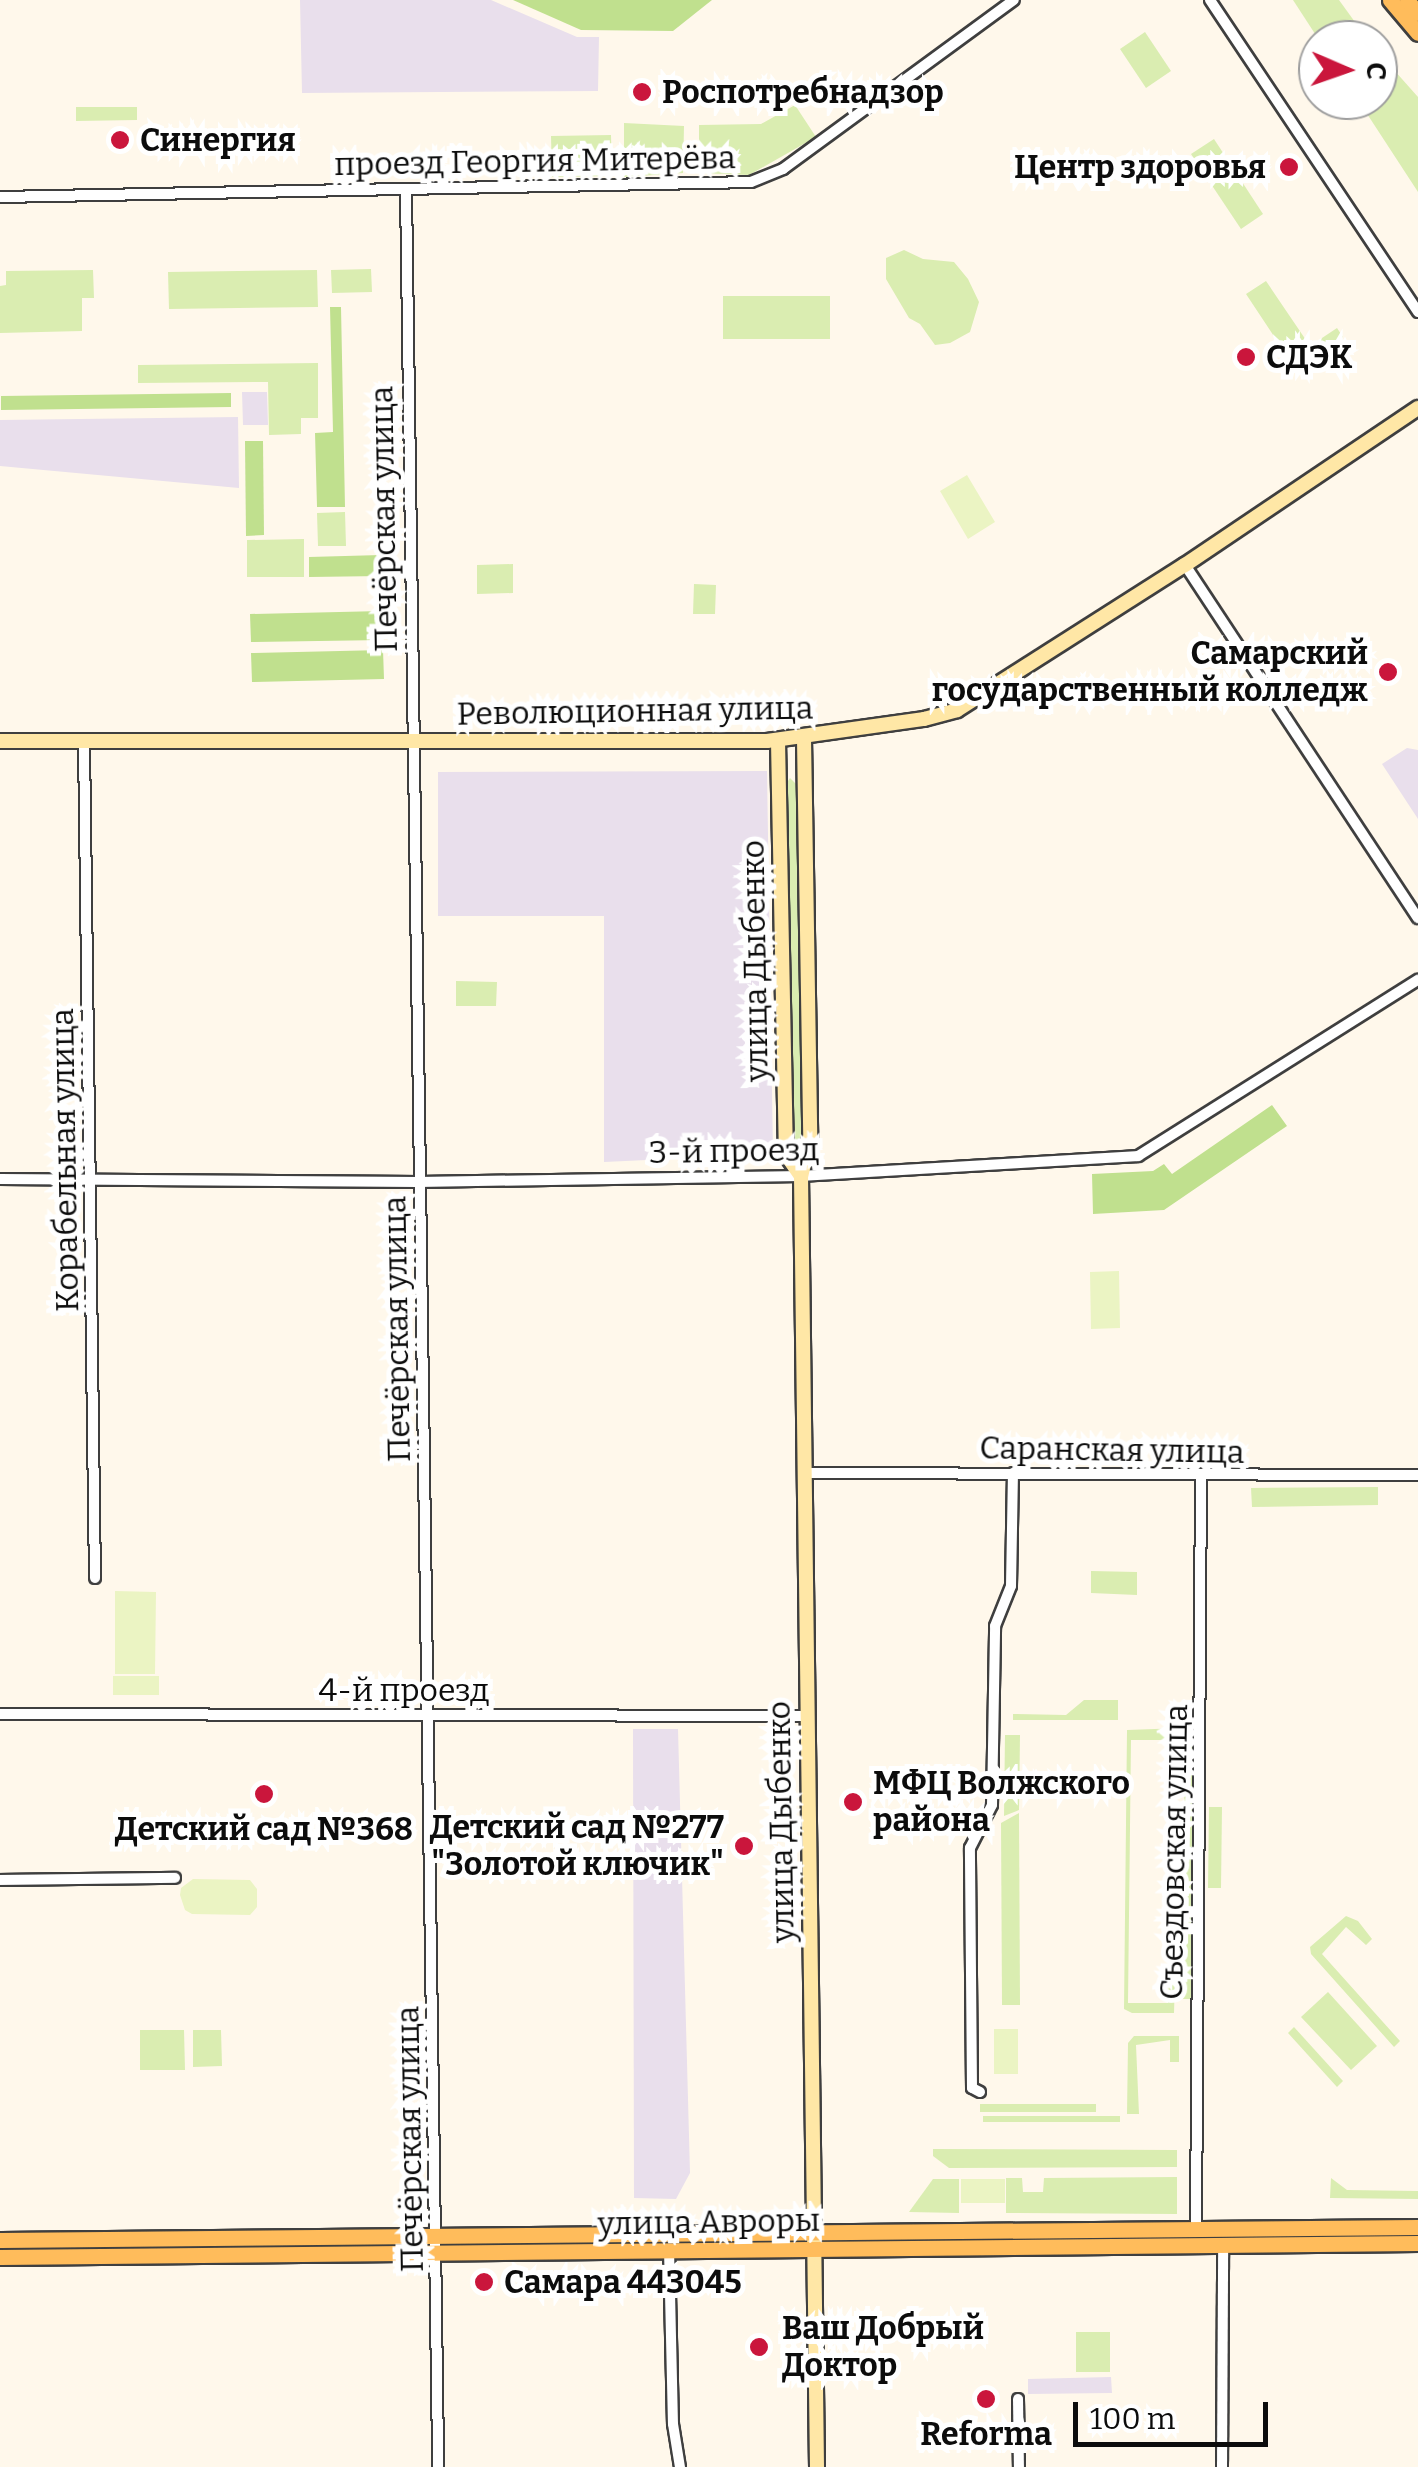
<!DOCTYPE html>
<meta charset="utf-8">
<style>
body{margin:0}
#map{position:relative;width:1418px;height:2467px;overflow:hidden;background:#fff8eb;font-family:Bitter,serif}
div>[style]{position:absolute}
.industrial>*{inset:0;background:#e9dfec}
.green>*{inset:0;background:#daedb1}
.forest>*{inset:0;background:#c0e08e}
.pitch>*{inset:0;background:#ebf4c3}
.roads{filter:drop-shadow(2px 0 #3f3f3f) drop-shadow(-2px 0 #3f3f3f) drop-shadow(0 2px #3f3f3f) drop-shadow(0 -2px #3f3f3f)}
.minor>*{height:10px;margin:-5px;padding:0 5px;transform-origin:5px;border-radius:5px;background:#fff}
.secondary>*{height:14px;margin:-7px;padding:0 7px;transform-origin:7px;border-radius:7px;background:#ffe7a6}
.primary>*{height:15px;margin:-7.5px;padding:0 7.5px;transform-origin:7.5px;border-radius:7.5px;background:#ffbc5b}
.dots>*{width:28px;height:28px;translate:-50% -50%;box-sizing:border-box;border:5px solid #fff;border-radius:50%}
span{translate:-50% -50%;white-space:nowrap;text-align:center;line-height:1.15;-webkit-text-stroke:10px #fff;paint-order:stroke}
.poi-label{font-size:32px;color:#0c0c0c;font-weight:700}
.left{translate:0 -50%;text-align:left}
.right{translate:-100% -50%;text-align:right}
.street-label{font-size:32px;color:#0c0c0c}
.north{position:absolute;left:1298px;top:20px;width:100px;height:100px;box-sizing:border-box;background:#fff;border:2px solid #9e9e9e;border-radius:50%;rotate:92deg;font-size:28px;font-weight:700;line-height:40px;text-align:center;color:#0c0c0c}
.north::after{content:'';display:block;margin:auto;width:35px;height:45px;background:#ca163c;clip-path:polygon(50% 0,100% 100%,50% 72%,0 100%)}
.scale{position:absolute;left:1073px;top:2402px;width:195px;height:45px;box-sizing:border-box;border:5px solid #0c0c0c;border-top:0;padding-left:12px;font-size:30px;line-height:35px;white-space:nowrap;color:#0c0c0c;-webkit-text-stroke:8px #fff;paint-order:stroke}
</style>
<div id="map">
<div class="industrial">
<i style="clip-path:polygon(300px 0,491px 0,577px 37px,599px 37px,598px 91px,302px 93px)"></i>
<i style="clip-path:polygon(242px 392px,267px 392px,268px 425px,243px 425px)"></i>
<i style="clip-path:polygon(238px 417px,239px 488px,0 466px,0 420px)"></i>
<i style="clip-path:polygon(1407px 748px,1418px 750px,1418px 819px,1382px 764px)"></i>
<i style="clip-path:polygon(767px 771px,773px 1154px,604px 1162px,604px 916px,438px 916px,438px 772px)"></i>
<i style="clip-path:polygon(633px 1729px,678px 1729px,690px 2173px,676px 2199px,634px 2198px)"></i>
<i style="clip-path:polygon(1111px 2377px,1112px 2393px,1028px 2394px,1028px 2379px)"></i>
</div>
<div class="green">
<i style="clip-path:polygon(1293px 0,1339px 0,1368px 40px,1319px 40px)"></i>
<i style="clip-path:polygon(1145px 32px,1171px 71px,1146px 88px,1120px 49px)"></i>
<i style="clip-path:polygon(1378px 52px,1418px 97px,1418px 192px,1358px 100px,1378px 100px)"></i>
<i style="clip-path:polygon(795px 105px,816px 137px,749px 175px,699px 173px,699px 125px,761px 124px)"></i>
<i style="clip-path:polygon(76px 107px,137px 107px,137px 120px,76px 121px)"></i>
<i style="clip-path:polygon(624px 123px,684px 126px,683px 173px,624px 177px)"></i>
<i style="clip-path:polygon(611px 135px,612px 176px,552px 177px,551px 136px)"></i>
<i style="clip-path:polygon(1214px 139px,1263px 214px,1241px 229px,1191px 154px)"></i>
<i style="clip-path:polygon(904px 250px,923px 259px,954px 262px,968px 279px,979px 302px,970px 332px,950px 343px,935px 345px,920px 324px,909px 318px,886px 279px,886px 258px)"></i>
<i style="clip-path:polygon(371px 269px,372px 292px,332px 293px,331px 270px)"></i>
<i style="clip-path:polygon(93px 270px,94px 298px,82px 298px,82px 331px,0 333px,0 286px,6px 285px,6px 271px)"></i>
<i style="clip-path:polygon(317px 270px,318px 307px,169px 309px,168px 272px)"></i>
<i style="clip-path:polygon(1266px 281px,1310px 346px,1337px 328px,1343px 337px,1316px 355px,1320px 362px,1313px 367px,1298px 345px,1285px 353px,1246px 294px)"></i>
<i style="clip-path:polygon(723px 296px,830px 296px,830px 339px,723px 339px)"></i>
<i style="clip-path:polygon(318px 363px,318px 418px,301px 418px,301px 434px,269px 435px,268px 382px,138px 383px,138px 365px)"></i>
<i style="clip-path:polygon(345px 512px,346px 546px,318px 546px,317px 513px)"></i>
<i style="clip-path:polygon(304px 539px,304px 577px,247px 577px,247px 540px)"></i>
<i style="clip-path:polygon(513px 564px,513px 593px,477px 594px,477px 565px)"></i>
<i style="clip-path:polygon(694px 584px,716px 585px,715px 614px,693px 614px)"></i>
<i style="clip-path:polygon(790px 778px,796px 784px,803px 1146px,798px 1152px,793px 1146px,786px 784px)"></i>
<i style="clip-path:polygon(456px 981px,497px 982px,496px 1006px,456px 1006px)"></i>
<i style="clip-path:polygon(1378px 1487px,1378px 1505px,1252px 1507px,1251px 1488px)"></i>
<i style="clip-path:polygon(1091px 1571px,1137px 1572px,1137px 1595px,1091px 1593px)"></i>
<i style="clip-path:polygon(1084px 1700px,1118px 1700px,1118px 1720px,1013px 1720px,1013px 1714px,1066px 1715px)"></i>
<i style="clip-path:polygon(1182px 1728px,1182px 1758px,1170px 1757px,1169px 1740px,1131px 1740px,1128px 2003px,1168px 2003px,1169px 1980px,1175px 1980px,1174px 2013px,1132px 2013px,1124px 2009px,1127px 1730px)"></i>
<i style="clip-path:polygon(1005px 1735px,1020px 1735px,1019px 1810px,1004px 1816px)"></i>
<i style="clip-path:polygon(1185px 1735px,1199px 1735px,1194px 1761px,1192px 1999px,1182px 1999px)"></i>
<i style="clip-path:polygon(1209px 1807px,1222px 1807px,1221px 1888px,1208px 1888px)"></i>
<i style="clip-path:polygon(1019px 1813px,1020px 2005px,1002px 2005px,1001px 1823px)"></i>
<i style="clip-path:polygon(1346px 1916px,1358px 1921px,1372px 1939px,1366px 1945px,1346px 1927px,1322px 1954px,1400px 2041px,1394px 2047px,1311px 1954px,1310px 1947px)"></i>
<i style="clip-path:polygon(1328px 1992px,1377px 2046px,1351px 2070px,1301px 2017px)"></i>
<i style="clip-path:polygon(1294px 2027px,1343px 2081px,1337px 2087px,1288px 2033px)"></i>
<i style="clip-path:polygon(140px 2030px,184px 2030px,185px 2070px,140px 2070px)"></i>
<i style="clip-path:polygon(193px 2030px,221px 2030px,222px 2066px,193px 2067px)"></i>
<i style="clip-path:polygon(1134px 2036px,1179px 2036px,1179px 2062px,1170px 2062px,1170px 2040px,1136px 2045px,1139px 2114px,1127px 2114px,1128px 2043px)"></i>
<i style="clip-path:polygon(980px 2104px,1096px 2104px,1096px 2112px,980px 2112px)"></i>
<i style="clip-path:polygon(983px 2116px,1120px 2116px,1120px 2122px,983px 2122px)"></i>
<i style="clip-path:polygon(933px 2149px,1177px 2150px,1177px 2167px,949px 2168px,933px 2156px)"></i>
<i style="clip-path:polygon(1177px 2177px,1177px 2214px,1006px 2213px,1006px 2178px,1022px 2178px,1023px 2192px,1043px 2192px,1044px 2178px)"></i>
<i style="clip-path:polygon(1331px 2178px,1347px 2190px,1418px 2191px,1418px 2199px,1330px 2198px)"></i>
<i style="clip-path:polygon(933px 2179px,959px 2179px,959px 2213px,909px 2212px)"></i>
<i style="clip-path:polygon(1076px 2332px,1110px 2332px,1110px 2372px,1076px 2372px)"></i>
</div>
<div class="forest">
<i style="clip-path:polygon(513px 0,712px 0,673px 31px,581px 30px)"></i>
<i style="clip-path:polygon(330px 307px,341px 307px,345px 507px,317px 507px,315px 433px,333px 432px)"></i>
<i style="clip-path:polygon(231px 393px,231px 407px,1px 410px,1px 396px)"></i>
<i style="clip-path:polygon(245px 441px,263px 441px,264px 535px,246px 536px)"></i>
<i style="clip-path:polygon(381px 555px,382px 576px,309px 577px,309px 557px)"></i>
<i style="clip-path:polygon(382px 611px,383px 640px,251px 642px,250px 614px)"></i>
<i style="clip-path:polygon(383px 650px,384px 679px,252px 682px,251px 653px)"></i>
<i style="clip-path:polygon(1272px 1105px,1287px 1126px,1164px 1210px,1093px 1214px,1092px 1174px,1153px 1171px,1164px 1164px,1172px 1174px)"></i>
</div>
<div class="pitch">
<i style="clip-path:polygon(967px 475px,995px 522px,968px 539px,940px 491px)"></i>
<i style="clip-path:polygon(1119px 1271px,1120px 1328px,1091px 1329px,1090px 1272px)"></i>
<i style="clip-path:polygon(115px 1591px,156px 1592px,155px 1674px,115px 1674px)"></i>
<i style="clip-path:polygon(113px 1676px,159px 1676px,159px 1695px,113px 1695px)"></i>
<i style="clip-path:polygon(193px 1879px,250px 1880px,257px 1889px,257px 1907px,250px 1915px,192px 1914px,185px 1910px,180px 1895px,181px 1888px)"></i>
<i style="clip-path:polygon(994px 2029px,1018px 2029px,1018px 2074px,994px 2074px)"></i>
<i style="clip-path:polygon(961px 2179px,1005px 2179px,1005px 2203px,961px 2203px)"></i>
</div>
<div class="roads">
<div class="minor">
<i style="left:1210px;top:0;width:375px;rotate:56.3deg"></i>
<i style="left:406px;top:190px;width:2277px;rotate:89.19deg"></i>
<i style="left:0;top:197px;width:751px;rotate:-1.14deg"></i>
<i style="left:751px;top:182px;width:35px;rotate:-22deg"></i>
<i style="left:783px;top:169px;width:286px;rotate:-36.2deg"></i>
<i style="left:1185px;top:565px;width:423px;rotate:56.6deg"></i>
<i style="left:84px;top:741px;width:837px;rotate:89.25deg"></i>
<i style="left:0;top:1179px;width:418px;rotate:0.4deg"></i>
<i style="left:418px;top:1182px;width:383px;rotate:-0.9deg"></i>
<i style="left:801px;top:1176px;width:338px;rotate:-3.4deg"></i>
<i style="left:1138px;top:1156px;width:331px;rotate:-32.2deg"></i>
<i style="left:804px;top:1473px;width:614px;rotate:0.19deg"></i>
<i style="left:0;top:1714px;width:807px;rotate:0.14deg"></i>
<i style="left:0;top:1880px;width:175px;rotate:-0.7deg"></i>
<i style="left:980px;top:2092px;width:9px;rotate:-153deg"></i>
<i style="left:972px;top:2088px;width:240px;rotate:-90.5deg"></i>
<i style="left:970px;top:1848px;width:48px;rotate:-62.9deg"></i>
<i style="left:992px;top:1805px;width:179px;rotate:-89deg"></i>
<i style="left:995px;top:1626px;width:43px;rotate:-68.2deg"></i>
<i style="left:1011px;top:1586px;width:113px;rotate:-89deg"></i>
<i style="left:1196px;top:2229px;width:753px;rotate:-89.62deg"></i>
<i style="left:669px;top:2249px;width:175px;rotate:88.7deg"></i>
<i style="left:673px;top:2424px;width:44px;rotate:80.8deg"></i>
<i style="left:1018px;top:2399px;width:68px;rotate:89.2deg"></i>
<i style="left:1222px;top:2467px;width:223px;rotate:-89.7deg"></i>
</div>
<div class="secondary">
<i style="left:804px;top:739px;width:399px;rotate:89.1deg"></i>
<i style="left:810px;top:1138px;width:39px;rotate:103deg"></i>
<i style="left:801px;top:1176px;width:1291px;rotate:89.29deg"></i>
<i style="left:0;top:741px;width:767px"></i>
<i style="left:767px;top:741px;width:159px;rotate:-8deg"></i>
<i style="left:924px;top:719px;width:34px;rotate:-15deg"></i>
<i style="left:957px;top:710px;width:270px;rotate:-32.5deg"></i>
<i style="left:1185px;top:565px;width:281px;rotate:-34deg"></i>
<i style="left:778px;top:741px;width:402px;rotate:88.9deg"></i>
<i style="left:786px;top:1143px;width:13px;rotate:86deg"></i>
<i style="left:787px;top:1156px;width:24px;rotate:55deg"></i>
</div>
<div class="primary">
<i style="left:1390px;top:0;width:43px;rotate:49.7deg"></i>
<i style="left:1407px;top:0;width:17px;rotate:50deg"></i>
<i style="left:0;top:2240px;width:1418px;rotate:-0.53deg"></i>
<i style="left:0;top:2257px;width:1418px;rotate:-0.57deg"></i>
</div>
</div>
<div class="dots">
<i style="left:642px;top:92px;background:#ca163c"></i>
<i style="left:120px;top:140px;background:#ca163c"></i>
<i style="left:1289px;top:167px;background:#ca163c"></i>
<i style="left:1246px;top:357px;background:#ca163c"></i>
<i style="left:1388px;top:672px;background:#ca163c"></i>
<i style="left:264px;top:1794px;background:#ca163c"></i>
<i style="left:853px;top:1802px;background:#ca163c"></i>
<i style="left:744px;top:1846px;background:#ca163c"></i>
<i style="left:484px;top:2282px;background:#ca163c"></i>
<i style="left:759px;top:2347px;background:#ca163c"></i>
<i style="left:986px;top:2399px;background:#ca163c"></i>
</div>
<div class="poi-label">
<span class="left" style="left:662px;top:92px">Роспотребнадзор</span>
<span class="left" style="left:140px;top:140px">Синергия</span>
<span class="right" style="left:1266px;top:167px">Центр здоровья</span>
<span class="left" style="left:1266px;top:357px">СДЭК</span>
<span class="right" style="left:1368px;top:672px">Самарский<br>государственный колледж</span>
<span class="left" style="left:873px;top:1802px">МФЦ Волжского<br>района</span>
<span class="right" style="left:724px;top:1846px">Детский сад №277<br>"Золотой ключик"</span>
<span style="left:264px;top:1829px">Детский сад №368</span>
<span class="left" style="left:504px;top:2282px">Самара 443045</span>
<span class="left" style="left:782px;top:2347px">Ваш Добрый<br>Доктор</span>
<span style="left:986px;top:2434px">Reforma</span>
</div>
<div class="street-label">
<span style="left:535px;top:161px;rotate:-1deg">проезд Георгия Митерёва</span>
<span style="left:384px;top:519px;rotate:-91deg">Печёрская улица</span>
<span style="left:635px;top:711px;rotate:-1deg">Революционная улица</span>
<span style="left:755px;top:961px;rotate:-91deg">улица Дыбенко</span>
<span style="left:734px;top:1151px;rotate:-1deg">3-й проезд</span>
<span style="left:65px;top:1160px;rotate:-91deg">Корабельная улица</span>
<span style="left:397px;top:1329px;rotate:-91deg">Печёрская улица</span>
<span style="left:1112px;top:1450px;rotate:1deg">Саранская улица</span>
<span style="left:404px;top:1690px">4-й проезд</span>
<span style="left:781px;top:1822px;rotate:-91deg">улица Дыбенко</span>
<span style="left:1174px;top:1852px;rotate:-89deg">Съездовская улица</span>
<span style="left:410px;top:2139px;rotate:-91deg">Печёрская улица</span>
<span style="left:709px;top:2222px;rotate:-1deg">улица Авроры</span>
</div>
<div class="north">С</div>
<div class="scale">100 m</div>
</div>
